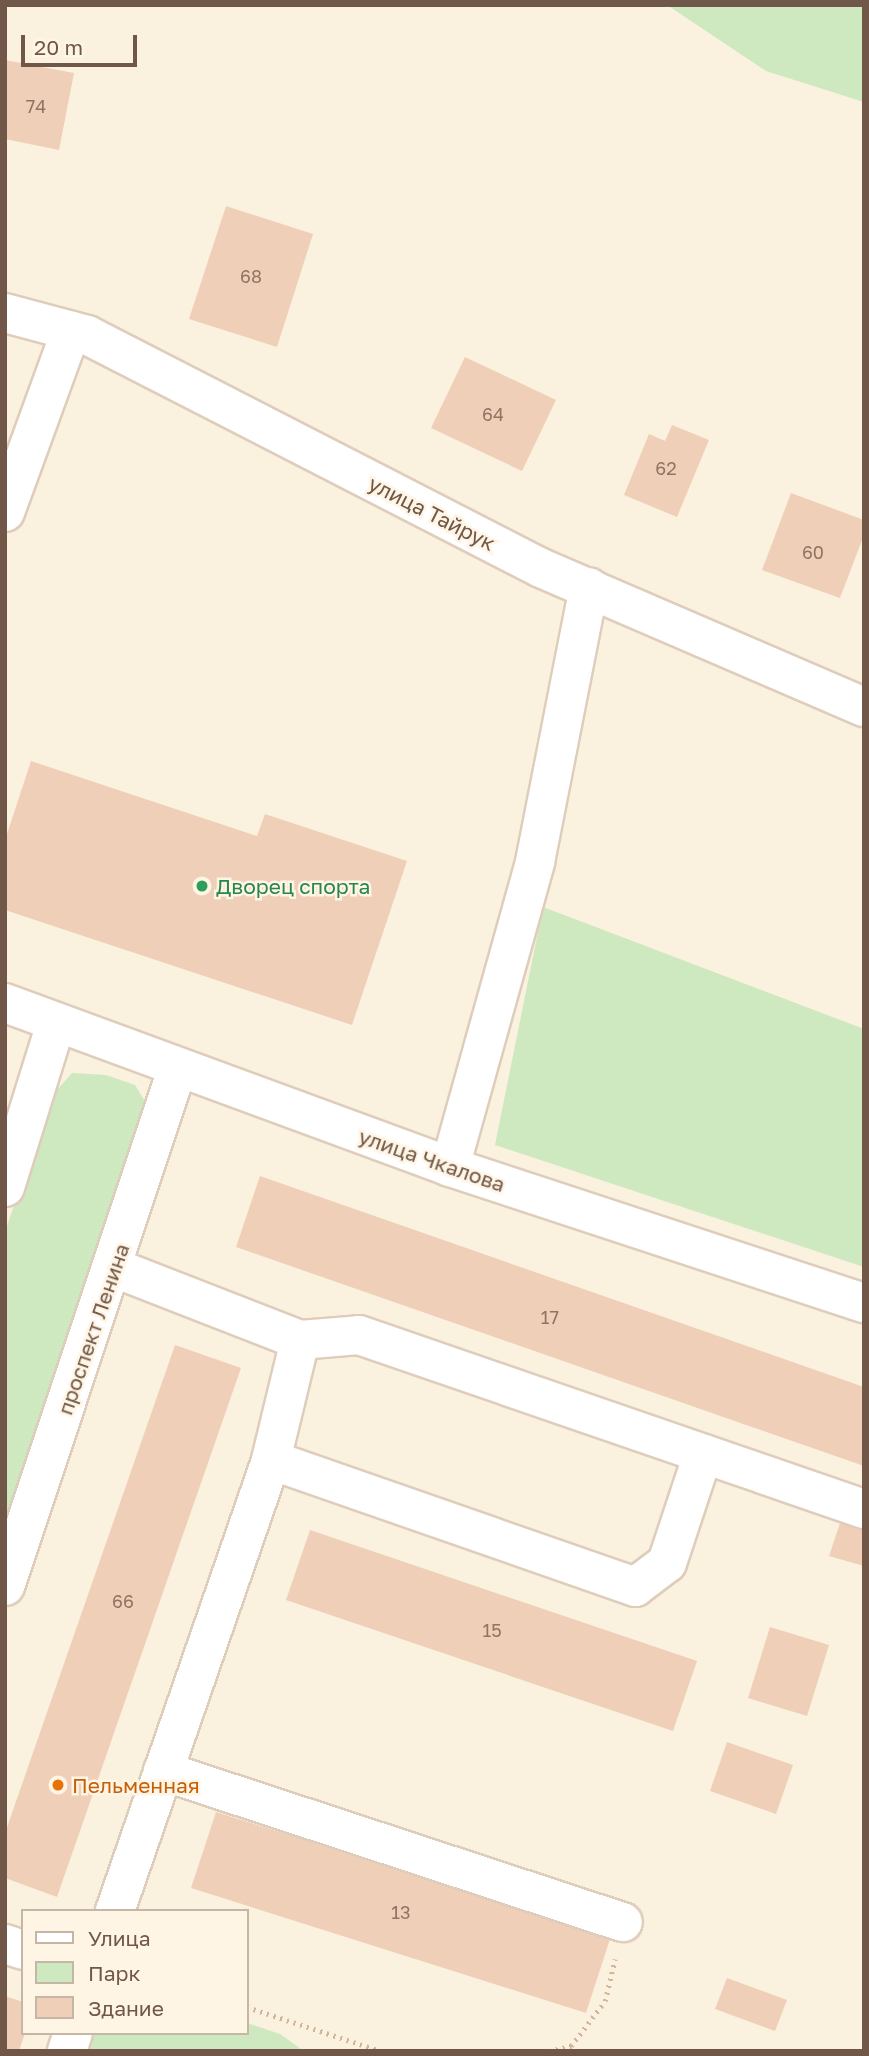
<!DOCTYPE html>
<meta charset="utf-8">
<style>
body{margin:0}
#map{position:relative;width:869px;height:2056px;overflow:hidden;background:#fbf1df;font-family:"Golos Text",sans-serif}
div>[style]{position:absolute}
.green>*{inset:0;background:#cee8bf}
.building>*{inset:0;background:#f0cfb8}
.path>*{height:4.5px;margin-top:-2.25px;transform-origin:0;background:repeating-linear-gradient(90deg,#d4b39b 0 2px,transparent 0 7px)}
.roads{filter:drop-shadow(2px 0 #dfcdbc) drop-shadow(-2px 0 #dfcdbc) drop-shadow(0 2px #dfcdbc) drop-shadow(0 -2px #dfcdbc)}
.minor>*{height:38px;margin:-19px;padding:0 19px;transform-origin:19px;border-radius:19px;background:#fff}
.dots>*{width:19px;height:19px;translate:-50% -50%;box-sizing:border-box;border:4px solid #fff5e5;border-radius:50%}
span{translate:-50% -50%;white-space:nowrap;text-align:center;line-height:1.15;-webkit-text-stroke:5px #fff5e5;paint-order:stroke}
.number-label{font-size:18px;color:#917564}
.number-label span{-webkit-text-stroke-width:0}
.street-label{font-size:21px;color:#715748}
.leisure-label{font-size:21px;color:#27864d}
.left{translate:0 -50%;text-align:left}
.food-label{font-size:21px;color:#c56008}
.frame{position:absolute;inset:0;border:7px solid #715748;pointer-events:none}
.legend{position:absolute;left:21px;top:1909px;width:228px;height:126px;box-sizing:border-box;background:#fff5e5;border:2px solid #c6b6a6;margin:0;padding:9px 12px;list-style:none;font-size:21px;color:#715748}
.legend li{display:flex;align-items:center;gap:14px;height:35px}
.legend b{width:35px;border:2px solid #c6b6a6}
.scale{position:absolute;left:21px;top:35px;width:116px;height:32px;box-sizing:border-box;border:4px solid #715748;border-top:0;padding-left:9px;font-size:21px;line-height:24px;white-space:nowrap;color:#715748;-webkit-text-stroke:5px #fff5e5;paint-order:stroke}
</style>
<div id="map">
<div class="green">
<i style="clip-path:polygon(667px 5px,864px 5px,864px 102px,766px 71px)"></i>
<i style="clip-path:polygon(543px 907px,864px 1029px,864px 1267px,495px 1145px)"></i>
<i style="clip-path:polygon(72px 1073px,106px 1075px,135px 1085px,151px 1111px,5px 1539px,5px 1232px,50px 1098px)"></i>
<i style="clip-path:polygon(247px 2023px,280px 2034px,304px 2051px,84px 2051px,89px 2033px,247px 2033px)"></i>
</div>
<div class="building">
<i style="clip-path:polygon(5px 60px,74px 73px,59px 150px,5px 139px)"></i>
<i style="clip-path:polygon(226px 206px,313px 234px,277px 347px,189px 319px)"></i>
<i style="clip-path:polygon(465px 357px,556px 400px,522px 471px,431px 428px)"></i>
<i style="clip-path:polygon(672px 425px,709px 440px,677px 517px,624px 495px,649px 434px,665px 441px)"></i>
<i style="clip-path:polygon(791px 493px,864px 520px,864px 535px,840px 598px,762px 570px)"></i>
<i style="clip-path:polygon(31px 761px,257px 836px,265px 814px,407px 861px,352px 1025px,5px 910px,5px 840px)"></i>
<i style="clip-path:polygon(260px 1176px,864px 1387px,864px 1466px,236px 1247px)"></i>
<i style="clip-path:polygon(175px 1345px,241px 1368px,57px 1897px,5px 1878px,5px 1833px)"></i>
<i style="clip-path:polygon(841px 1520px,864px 1527px,864px 1566px,829px 1556px)"></i>
<i style="clip-path:polygon(310px 1530px,697px 1661px,673px 1731px,286px 1600px)"></i>
<i style="clip-path:polygon(770px 1627px,829px 1645px,807px 1716px,748px 1698px)"></i>
<i style="clip-path:polygon(727px 1742px,793px 1765px,776px 1814px,710px 1791px)"></i>
<i style="clip-path:polygon(216px 1812px,611px 1936px,586px 2013px,191px 1888px)"></i>
<i style="clip-path:polygon(727px 1978px,787px 2000px,775px 2031px,715px 2009px)"></i>
<i style="clip-path:polygon(5px 1996px,23px 2002px,25px 2033px,19px 2051px,5px 2051px)"></i>
</div>
<div class="path">
<i style="left:247px;top:2007px;width:141px;rotate:18.2deg"></i>
<i style="left:549px;top:2051px;width:23px;rotate:-13deg"></i>
<i style="left:571px;top:2046px;width:56px;rotate:-52.9deg"></i>
<i style="left:605px;top:2001px;width:43px;rotate:-76.6deg"></i>
</div>
<div class="roads">
<div class="minor">
<i style="left:5px;top:313px;width:85px;rotate:15deg"></i>
<i style="left:87px;top:335px;width:510px;rotate:27.17deg"></i>
<i style="left:541px;top:568px;width:352px;rotate:23.3deg"></i>
<i style="left:5px;top:512px;width:193px;rotate:-70deg"></i>
<i style="left:5px;top:1003px;width:474px;rotate:20.2deg"></i>
<i style="left:450px;top:1167px;width:436px;rotate:18.2deg"></i>
<i style="left:450px;top:1167px;width:317px;rotate:-74.4deg"></i>
<i style="left:535px;top:862px;width:280px;rotate:-78.9deg"></i>
<i style="left:5px;top:1187px;width:172px;rotate:-72.7deg"></i>
<i style="left:115px;top:1268px;width:199px;rotate:21.3deg"></i>
<i style="left:300px;top:1340px;width:59px;rotate:-4.8deg"></i>
<i style="left:359px;top:1335px;width:534px;rotate:19.01deg"></i>
<i style="left:271px;top:1460px;width:386px;rotate:19.2deg"></i>
<i style="left:635px;top:1587px;width:40px;rotate:-37deg"></i>
<i style="left:667px;top:1563px;width:115px;rotate:-71.7deg"></i>
<i style="left:5px;top:1586px;width:544px;rotate:-71.57deg"></i>
<i style="left:163px;top:1771px;width:484px;rotate:18.2deg"></i>
<i style="left:115px;top:1911px;width:477px;rotate:-70.9deg"></i>
<i style="left:271px;top:1460px;width:123px;rotate:-76.4deg"></i>
<i style="left:5px;top:1944px;width:19px;rotate:18deg"></i>
<i style="left:67px;top:2051px;width:19px;rotate:-72deg"></i>
</div>
</div>
<div class="dots">
<i style="left:202px;top:886px;background:#2e9e5b"></i>
<i style="left:58px;top:1785px;background:#e8710a"></i>
</div>
<div class="number-label">
<span style="left:36px;top:106px">74</span>
<span style="left:251px;top:276px">68</span>
<span style="left:493px;top:414px">64</span>
<span style="left:666px;top:468px">62</span>
<span style="left:813px;top:552px">60</span>
<span style="left:550px;top:1317px">17</span>
<span style="left:123px;top:1601px">66</span>
<span style="left:492px;top:1630px">15</span>
<span style="left:401px;top:1912px">13</span>
</div>
<div class="street-label">
<span style="left:432px;top:513px;rotate:27deg">улица Тайрук</span>
<span style="left:432px;top:1160px;rotate:19deg">улица Чкалова</span>
<span style="left:93px;top:1329px;rotate:-71deg">проспект Ленина</span>
</div>
<div class="leisure-label">
<span class="left" style="left:216px;top:886px">Дворец спорта</span>
</div>
<div class="food-label">
<span class="left" style="left:72px;top:1785px">Пельменная</span>
</div>
<div class="frame"></div>
<ul class="legend">
<li><b style="height:9px;background:#fff"></b>Улица</li>
<li><b style="height:19px;background:#cee8bf"></b>Парк</li>
<li><b style="height:19px;background:#f0cfb8"></b>Здание</li>
</ul>
<div class="scale">20 m</div>
</div>
